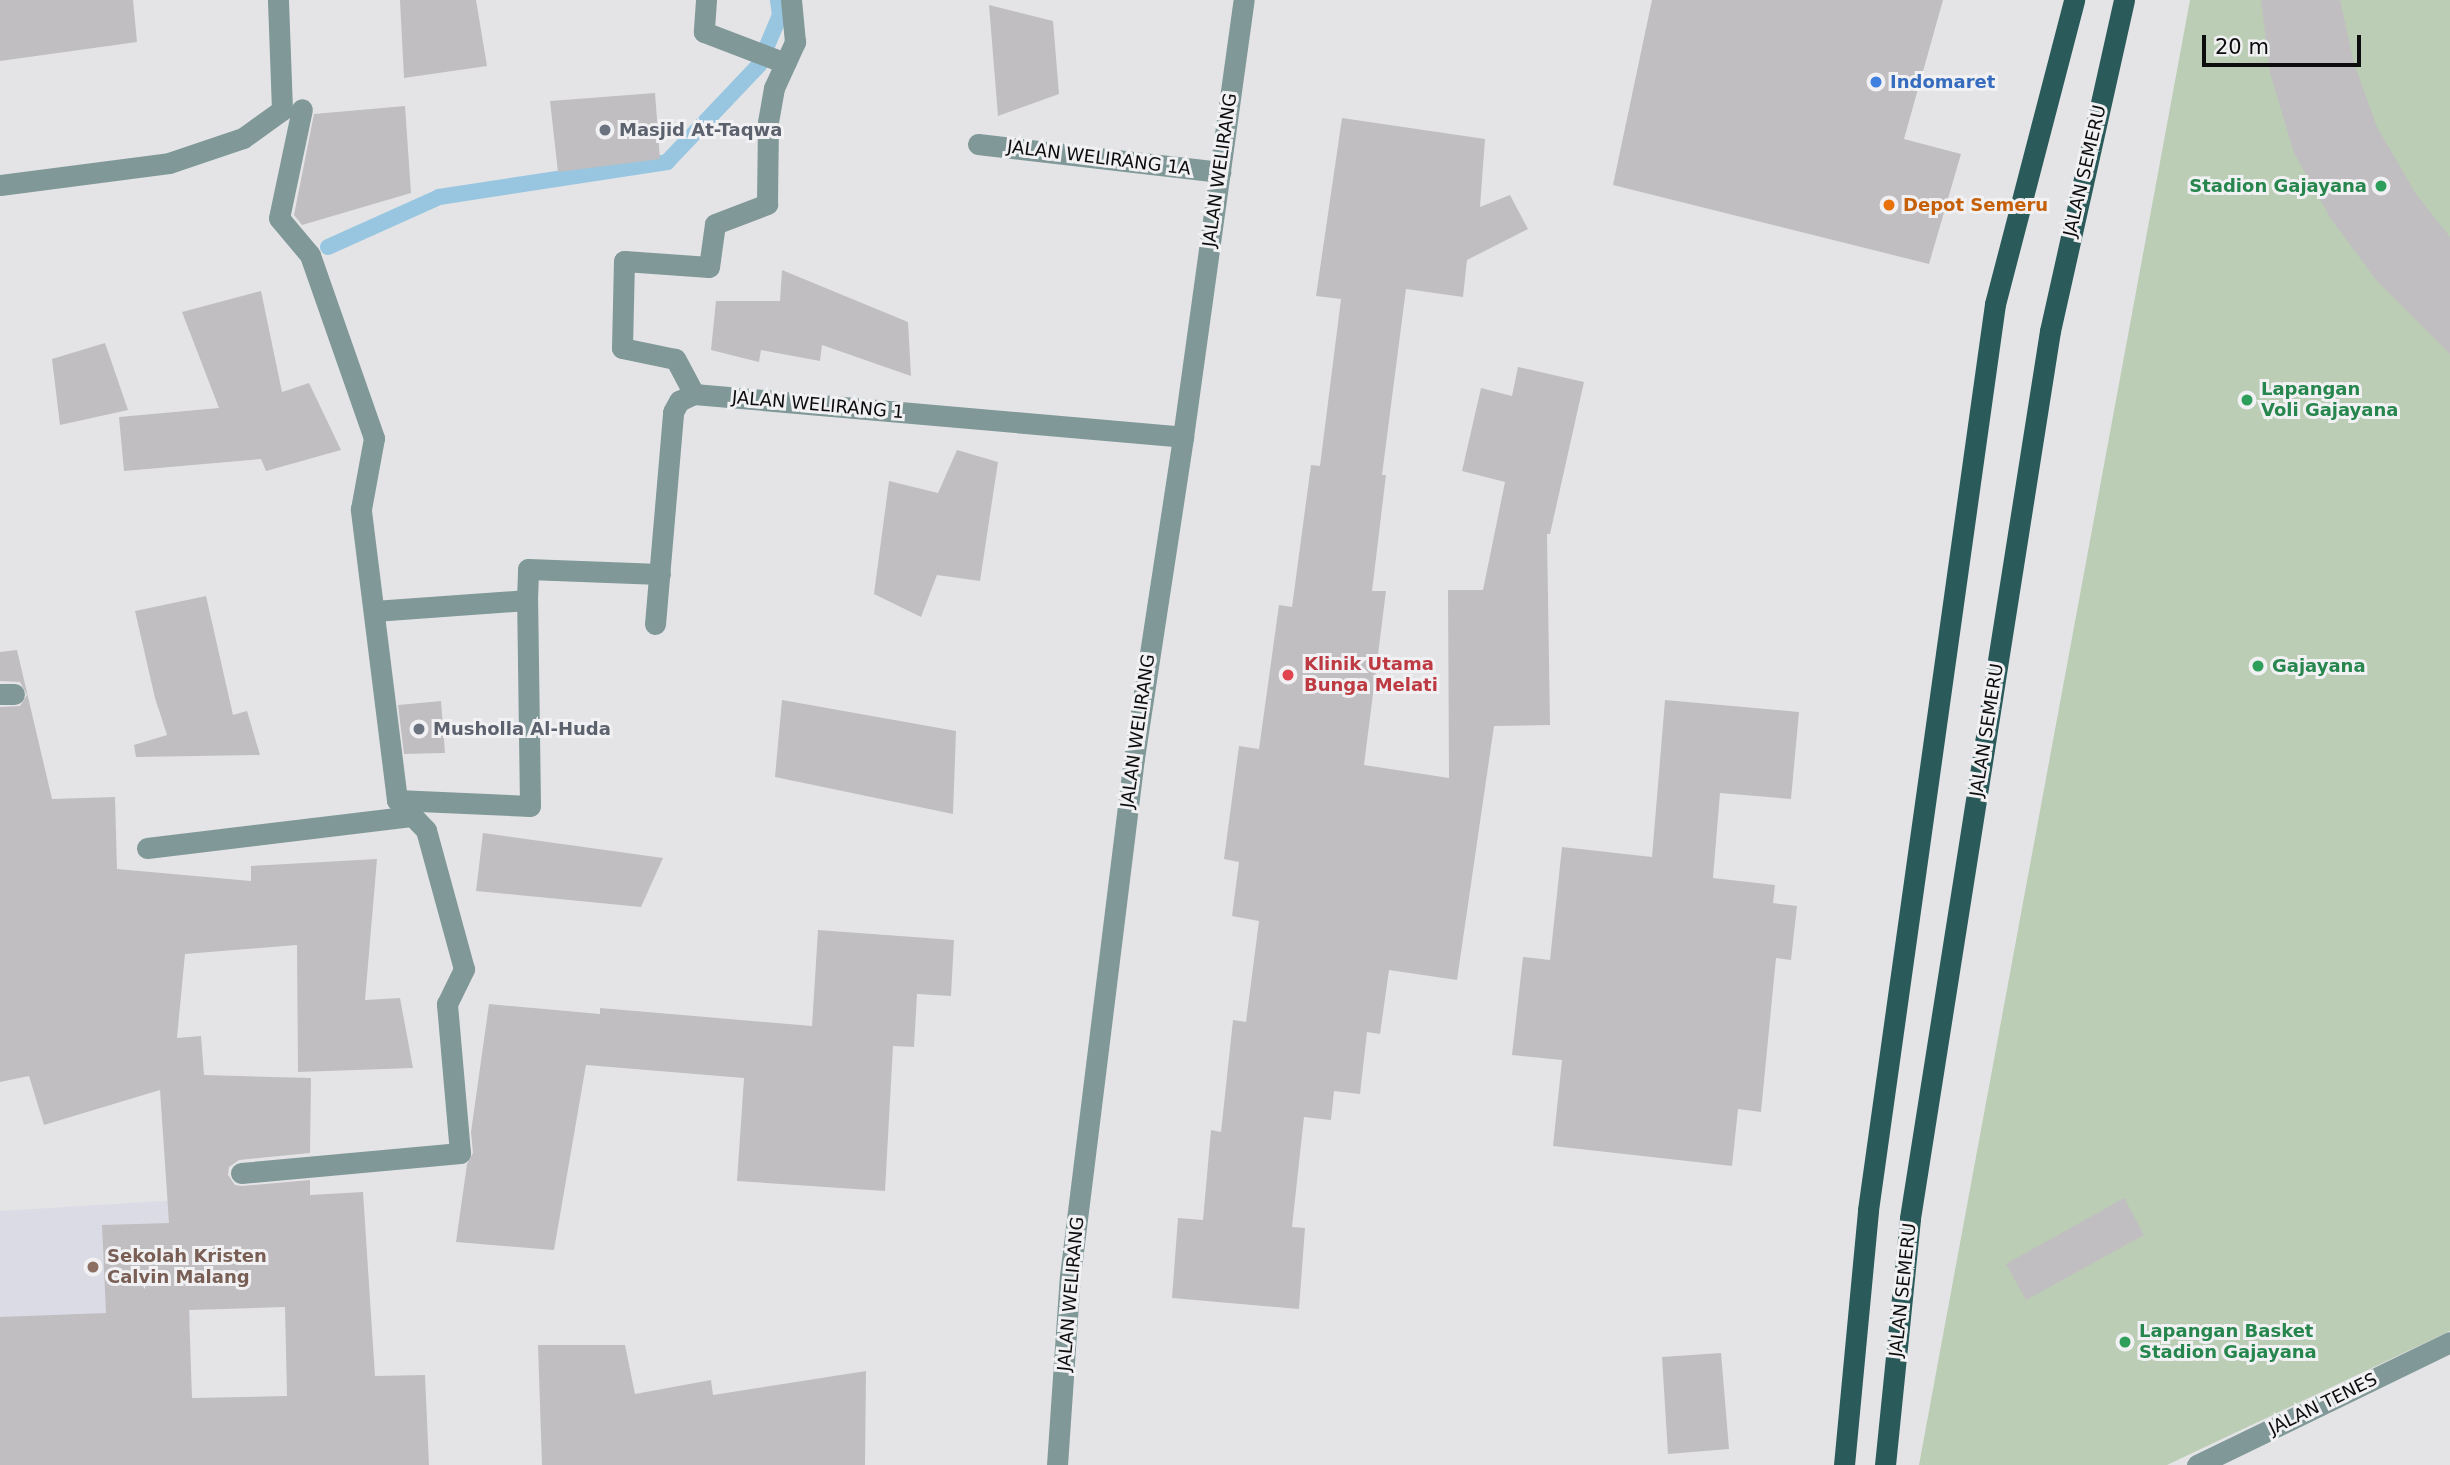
<!DOCTYPE html>
<style>
body{margin:0}
#map{position:relative;width:2450px;height:1465px;overflow:hidden;background:#e4e4e6;font-family:"DejaVu Sans",sans-serif}
div>[style]{position:absolute}
.built>*{inset:0;background:#dbdbe5}
.green>*{inset:0;background:#bbcdb5}
.stream>*{height:16px;margin:-8px;padding:0 8px;transform-origin:8px;border-radius:8px;background:#98c6e0}
.building>*{inset:0;background:#c0bec0}
.street>*{height:21px;margin:-10.5px;padding:0 10.5px;transform-origin:10.5px;border-radius:10.5px;background:#809898}
.primary>*{height:21px;margin:-10.5px;padding:0 10.5px;transform-origin:10.5px;border-radius:10.5px;background:#2a5a5a}
.dots>*{width:19px;height:19px;translate:-50% -50%;box-sizing:border-box;border:4px solid #f1f1f4;border-radius:50%}
span{translate:-50% -50%;white-space:nowrap;text-align:center;line-height:1.15;-webkit-text-stroke:6px #f1f1f4;paint-order:stroke}
.shop-label{font-size:18px;color:#366cbe;font-weight:700}
.left{translate:0 -50%;text-align:left}
.worship-label{font-size:18px;color:#5b616d;font-weight:700}
.street-label{font-size:18px;color:#0d0d0e}
.leisure-label{font-size:18px;color:#27864d;font-weight:700}
.right{translate:-100% -50%;text-align:right}
.food-label{font-size:18px;color:#c56008;font-weight:700}
.health-label{font-size:18px;color:#be3a42;font-weight:700}
.education-label{font-size:18px;color:#785e54;font-weight:700}
.scale{position:absolute;left:2202px;top:35px;width:159px;height:32px;box-sizing:border-box;border:4px solid #0d0d0e;border-top:0;padding-left:9px;font-size:21px;line-height:24px;white-space:nowrap;color:#0d0d0e;-webkit-text-stroke:5px #f1f1f4;paint-order:stroke}
</style>
<div id="map">
<div class="built">
<i style="clip-path:polygon(179px 1200px,191px 1322px,132px 1350px,0 1431px,0 1211px)"></i>
</div>
<div class="green">
<i style="clip-path:polygon(2190px 0,2450px 0,2450px 1331px,2167px 1465px,1919px 1465px)"></i>
</div>
<div class="stream">
<i style="left:328px;top:247px;width:122px;rotate:-24.2deg"></i>
<i style="left:439px;top:197px;width:231px;rotate:-8.7deg"></i>
<i style="left:667px;top:162px;width:134px;rotate:-46.5deg"></i>
<i style="left:759px;top:65px;width:54px;rotate:-67.2deg"></i>
<i style="left:780px;top:15px;width:15px;rotate:-98deg"></i>
</div>
<div class="building">
<i style="clip-path:polygon(0 0,133px 0,137px 42px,0 61px)"></i>
<i style="clip-path:polygon(400px 0,476px 0,487px 66px,404px 78px)"></i>
<i style="clip-path:polygon(1652px 0,1943px 0,1904px 139px,1961px 154px,1929px 264px,1613px 185px)"></i>
<i style="clip-path:polygon(2261px 0,2340px 0,2354px 63px,2377px 127px,2416px 194px,2450px 237px,2450px 354px,2376px 280px,2331px 219px,2294px 153px,2270px 73px)"></i>
<i style="clip-path:polygon(989px 5px,1053px 21px,1059px 94px,998px 116px)"></i>
<i style="clip-path:polygon(655px 93px,660px 159px,558px 172px,550px 101px)"></i>
<i style="clip-path:polygon(405px 106px,411px 193px,302px 225px,294px 215px,314px 114px)"></i>
<i style="clip-path:polygon(1342px 118px,1485px 139px,1480px 207px,1510px 195px,1528px 229px,1467px 260px,1463px 297px,1406px 289px,1382px 475px,1386px 475px,1372px 591px,1386px 591px,1364px 765px,1449px 778px,1448px 590px,1483px 590px,1505px 482px,1462px 471px,1481px 388px,1512px 396px,1518px 367px,1584px 382px,1550px 534px,1547px 534px,1550px 725px,1494px 726px,1457px 980px,1389px 970px,1380px 1034px,1367px 1032px,1360px 1094px,1334px 1091px,1331px 1120px,1304px 1117px,1292px 1227px,1305px 1228px,1299px 1309px,1172px 1298px,1178px 1218px,1203px 1220px,1211px 1130px,1221px 1132px,1233px 1020px,1246px 1022px,1259px 921px,1232px 916px,1239px 862px,1224px 859px,1239px 746px,1259px 749px,1279px 605px,1292px 607px,1311px 465px,1320px 466px,1341px 299px,1316px 296px)"></i>
<i style="clip-path:polygon(782px 270px,908px 322px,911px 376px,822px 345px,820px 361px,761px 350px,759px 362px,711px 350px,716px 301px,780px 301px)"></i>
<i style="clip-path:polygon(261px 291px,282px 392px,309px 383px,341px 450px,266px 471px,261px 459px,124px 471px,119px 417px,219px 408px,182px 312px)"></i>
<i style="clip-path:polygon(105px 343px,128px 410px,60px 425px,52px 359px)"></i>
<i style="clip-path:polygon(957px 450px,998px 462px,980px 581px,937px 575px,921px 617px,874px 594px,889px 481px,938px 493px)"></i>
<i style="clip-path:polygon(206px 596px,233px 715px,247px 711px,260px 755px,136px 757px,134px 745px,167px 735px,155px 698px,135px 611px)"></i>
<i style="clip-path:polygon(evenodd,17px 650px,52px 799px,115px 797px,117px 869px,251px 881px,251px 866px,377px 859px,365px 1000px,400px 998px,413px 1068px,298px 1072px,297px 945px,185px 954px,177px 1038px,201px 1036px,204px 1075px,311px 1078px,310px 1153px,239px 1160px,229px 1167px,228px 1175px,235px 1185px,242px 1186px,310px 1180px,310px 1195px,363px 1192px,375px 1376px,425px 1375px,429px 1465px,0 1465px,0 1317px,106px 1313px,102px 1225px,169px 1223px,160px 1090px,44px 1125px,29px 1076px,0 1082px,0 707px,20px 706px,27px 695px,20px 682px,0 681px,0 652px,17px 650px,285px 1307px,287px 1396px,192px 1398px,189px 1310px,285px 1307px)"></i>
<i style="clip-path:polygon(782px 700px,956px 731px,953px 814px,775px 777px)"></i>
<i style="clip-path:polygon(1665px 700px,1799px 712px,1791px 799px,1720px 793px,1713px 878px,1775px 885px,1773px 903px,1797px 906px,1791px 960px,1776px 958px,1761px 1112px,1738px 1109px,1732px 1166px,1553px 1146px,1562px 1060px,1512px 1055px,1523px 957px,1550px 960px,1562px 847px,1652px 857px)"></i>
<i style="clip-path:polygon(441px 701px,445px 753px,404px 754px,398px 705px)"></i>
<i style="clip-path:polygon(483px 833px,663px 858px,641px 907px,476px 891px)"></i>
<i style="clip-path:polygon(818px 930px,954px 940px,951px 996px,917px 994px,914px 1047px,893px 1046px,885px 1191px,737px 1181px,744px 1078px,586px 1065px,554px 1250px,456px 1242px,467px 1164px,473px 1153px,471px 1132px,489px 1004px,600px 1014px,600px 1008px,812px 1026px)"></i>
<i style="clip-path:polygon(2124px 1198px,2144px 1235px,2026px 1300px,2006px 1264px)"></i>
<i style="clip-path:polygon(538px 1345px,625px 1345px,635px 1394px,711px 1380px,713px 1395px,866px 1371px,865px 1465px,542px 1465px)"></i>
<i style="clip-path:polygon(1721px 1353px,1729px 1449px,1668px 1454px,1662px 1357px)"></i>
</div>
<div class="street">
<i style="left:706px;top:0;width:32px;rotate:94deg"></i>
<i style="left:704px;top:32px;width:87px;rotate:20.9deg"></i>
<i style="left:978px;top:144px;width:244px;rotate:6.6deg"></i>
<i style="left:0;top:185px;width:170px;rotate:-7.4deg"></i>
<i style="left:169px;top:163px;width:78px;rotate:-18.7deg"></i>
<i style="left:243px;top:138px;width:48px;rotate:-35.7deg"></i>
<i style="left:282px;top:110px;width:110px;rotate:-92.1deg"></i>
<i style="left:694px;top:394px;width:40px;rotate:-118deg"></i>
<i style="left:675px;top:359px;width:54px;rotate:-168.3deg"></i>
<i style="left:622px;top:348px;width:87px;rotate:-88.7deg"></i>
<i style="left:624px;top:261px;width:85px;rotate:4deg"></i>
<i style="left:709px;top:267px;width:43px;rotate:-82.1deg"></i>
<i style="left:715px;top:224px;width:56px;rotate:-21deg"></i>
<i style="left:767px;top:204px;width:82px;rotate:-89.3deg"></i>
<i style="left:768px;top:122px;width:35px;rotate:-80deg"></i>
<i style="left:774px;top:88px;width:51px;rotate:-65.5deg"></i>
<i style="left:795px;top:42px;width:42px;rotate:-95.4deg"></i>
<i style="left:374px;top:611px;width:153px;rotate:-4.1deg"></i>
<i style="left:527px;top:600px;width:31px;rotate:-88deg"></i>
<i style="left:528px;top:569px;width:132px;rotate:2.2deg"></i>
<i style="left:655px;top:624px;width:213px;rotate:-85.1deg"></i>
<i style="left:673px;top:412px;width:13px;rotate:-61deg"></i>
<i style="left:679px;top:401px;width:17px;rotate:-25deg"></i>
<i style="left:694px;top:394px;width:491px;rotate:5deg"></i>
<i style="left:0;top:694px;width:14px"></i>
<i style="left:397px;top:800px;width:133px;rotate:2.6deg"></i>
<i style="left:530px;top:806px;width:206px;rotate:-90.8deg"></i>
<i style="left:147px;top:848px;width:268px;rotate:-6.9deg"></i>
<i style="left:241px;top:1173px;width:220px;rotate:-5.2deg"></i>
<i style="left:460px;top:1153px;width:150px;rotate:-95deg"></i>
<i style="left:447px;top:1004px;width:39px;rotate:-64deg"></i>
<i style="left:464px;top:969px;width:144px;rotate:-105.3deg"></i>
<i style="left:426px;top:830px;width:42px;rotate:-134deg"></i>
<i style="left:397px;top:800px;width:293px;rotate:-97.1deg"></i>
<i style="left:361px;top:509px;width:72px;rotate:-79.6deg"></i>
<i style="left:374px;top:438px;width:194px;rotate:-109.3deg"></i>
<i style="left:310px;top:255px;width:48px;rotate:-130deg"></i>
<i style="left:279px;top:218px;width:111px;rotate:-78.1deg"></i>
<i style="left:1057px;top:1465px;width:189px;rotate:-86.1deg"></i>
<i style="left:1070px;top:1276px;width:522px;rotate:-82.96deg"></i>
<i style="left:1134px;top:758px;width:325px;rotate:-81.3deg"></i>
<i style="left:1183px;top:437px;width:441px;rotate:-82.1deg"></i>
<i style="left:2197px;top:1465px;width:281px;rotate:-25.9deg"></i>
</div>
<div class="primary">
<i style="left:1844px;top:1465px;width:256px;rotate:-84.6deg"></i>
<i style="left:1868px;top:1210px;width:915px;rotate:-82.02deg"></i>
<i style="left:1995px;top:304px;width:314px;rotate:-75.4deg"></i>
<i style="left:1885px;top:1465px;width:248px;rotate:-84.2deg"></i>
<i style="left:1910px;top:1218px;width:898px;rotate:-81.03deg"></i>
<i style="left:2050px;top:331px;width:339px;rotate:-77.4deg"></i>
</div>
<div class="dots">
<i style="left:1876px;top:82px;background:#3f7fe0"></i>
<i style="left:605px;top:130px;background:#6b7280"></i>
<i style="left:2381px;top:186px;background:#2e9e5b"></i>
<i style="left:1889px;top:205px;background:#e8710a"></i>
<i style="left:2247px;top:400px;background:#2e9e5b"></i>
<i style="left:2258px;top:666px;background:#2e9e5b"></i>
<i style="left:1288px;top:675px;background:#e0444e"></i>
<i style="left:419px;top:729px;background:#6b7280"></i>
<i style="left:93px;top:1267px;background:#8d6e63"></i>
<i style="left:2125px;top:1342px;background:#2e9e5b"></i>
</div>
<div class="shop-label">
<span class="left" style="left:1890px;top:82px">Indomaret</span>
</div>
<div class="worship-label">
<span class="left" style="left:619px;top:130px">Masjid At-Taqwa</span>
<span class="left" style="left:433px;top:729px">Musholla Al-Huda</span>
</div>
<div class="street-label">
<span style="left:1099px;top:158px;rotate:7deg">JALAN WELIRANG 1A</span>
<span style="left:1220px;top:170px;rotate:-82deg">JALAN WELIRANG</span>
<span style="left:2085px;top:171px;rotate:-77deg">JALAN SEMERU</span>
<span style="left:818px;top:405px;rotate:5deg">JALAN WELIRANG 1</span>
<span style="left:1987px;top:730px;rotate:-81deg">JALAN SEMERU</span>
<span style="left:1138px;top:731px;rotate:-82deg">JALAN WELIRANG</span>
<span style="left:1903px;top:1290px;rotate:-84deg">JALAN SEMERU</span>
<span style="left:1071px;top:1294px;rotate:-85deg">JALAN WELIRANG</span>
<span style="left:2323px;top:1404px;rotate:-26deg">JALAN TENES</span>
</div>
<div class="leisure-label">
<span class="right" style="left:2367px;top:186px">Stadion Gajayana</span>
<span class="left" style="left:2261px;top:400px">Lapangan<br>Voli Gajayana</span>
<span class="left" style="left:2272px;top:666px">Gajayana</span>
<span class="left" style="left:2139px;top:1342px">Lapangan Basket<br>Stadion Gajayana</span>
</div>
<div class="food-label">
<span class="left" style="left:1903px;top:205px">Depot Semeru</span>
</div>
<div class="health-label">
<span class="left" style="left:1304px;top:675px">Klinik Utama<br>Bunga Melati</span>
</div>
<div class="education-label">
<span class="left" style="left:107px;top:1267px">Sekolah Kristen<br>Calvin Malang</span>
</div>
<div class="scale">20 m</div>
</div>
